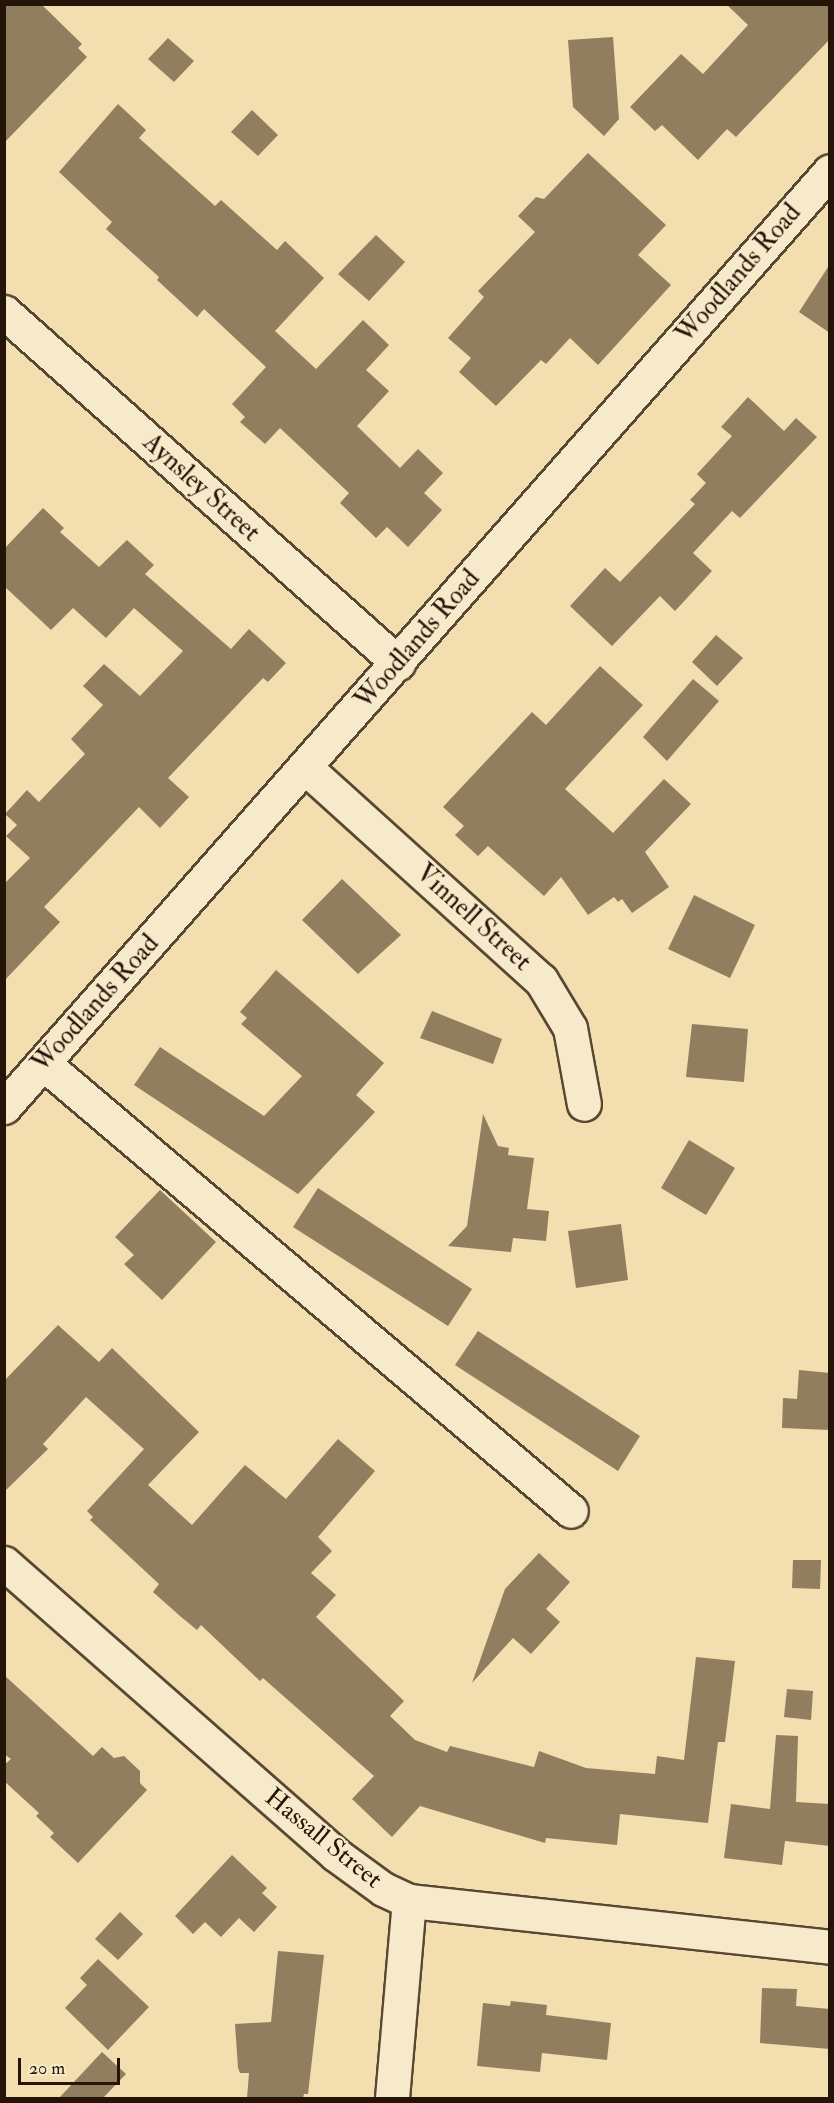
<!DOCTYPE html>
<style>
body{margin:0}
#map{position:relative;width:834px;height:2103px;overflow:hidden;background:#f2deaf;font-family:"IM FELL Double Pica",serif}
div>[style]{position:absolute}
.building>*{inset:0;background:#907e5f}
.roads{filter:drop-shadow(2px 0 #584732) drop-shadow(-2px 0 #584732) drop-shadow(0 2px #584732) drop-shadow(0 -2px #584732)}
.minor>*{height:33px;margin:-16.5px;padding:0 16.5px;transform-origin:16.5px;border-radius:16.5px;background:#f7eacb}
span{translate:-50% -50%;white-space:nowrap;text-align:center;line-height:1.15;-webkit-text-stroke:4.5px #f7eacb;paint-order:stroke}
.street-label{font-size:26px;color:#251508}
.frame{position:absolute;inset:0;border:6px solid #251508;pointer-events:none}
.scale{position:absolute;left:18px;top:2058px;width:102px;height:27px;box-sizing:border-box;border:3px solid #251508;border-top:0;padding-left:8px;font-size:18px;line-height:21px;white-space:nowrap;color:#251508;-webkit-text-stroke:4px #f7eacb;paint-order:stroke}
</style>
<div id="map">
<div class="building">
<i style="clip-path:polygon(4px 4px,41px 4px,82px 44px,78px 48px,87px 57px,4px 143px)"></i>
<i style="clip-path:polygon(726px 4px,830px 4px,830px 39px,736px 137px,727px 129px,698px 160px,662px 125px,655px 131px,630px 107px,681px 54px,703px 74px,748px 25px)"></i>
<i style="clip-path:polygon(613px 37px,619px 119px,604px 136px,573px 107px,568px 40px)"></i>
<i style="clip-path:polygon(168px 38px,194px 61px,174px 82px,148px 59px)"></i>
<i style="clip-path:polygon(118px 104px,146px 130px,139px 138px,215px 206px,221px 200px,277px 250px,285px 241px,324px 278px,275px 331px,316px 369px,363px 320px,389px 345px,366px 370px,389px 391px,357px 426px,400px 468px,418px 449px,443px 473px,424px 493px,442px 510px,408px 547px,387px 527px,376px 538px,340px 503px,349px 493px,280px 428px,265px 444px,240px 422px,245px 417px,232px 404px,266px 367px,204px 309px,197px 317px,157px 280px,159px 277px,106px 229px,112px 222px,59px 172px)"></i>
<i style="clip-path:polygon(252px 110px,278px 135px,258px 156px,231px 132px)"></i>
<i style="clip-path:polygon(588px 153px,666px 225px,638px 255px,671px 285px,598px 365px,570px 338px,546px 364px,541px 360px,496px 406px,459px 372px,471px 358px,448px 338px,484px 297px,478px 291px,535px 232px,518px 216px,536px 197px,544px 199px)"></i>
<i style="clip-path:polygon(376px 235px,405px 262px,369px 301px,338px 274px)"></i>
<i style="clip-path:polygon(830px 264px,830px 333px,799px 312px)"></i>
<i style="clip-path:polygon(748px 397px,784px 431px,796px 418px,817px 437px,740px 518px,732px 511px,693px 553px,712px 571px,675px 611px,660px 596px,612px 646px,570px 606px,605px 568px,620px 582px,695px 504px,690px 500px,706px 483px,697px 474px,732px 436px,721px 427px)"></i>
<i style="clip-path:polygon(43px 508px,64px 528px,60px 532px,99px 567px,127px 540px,154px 565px,145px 574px,231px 649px,249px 629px,286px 663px,268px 682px,263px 678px,168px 778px,189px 797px,160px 828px,139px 807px,44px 907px,60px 922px,4px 981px,4px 884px,30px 858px,6px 836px,17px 825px,5px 814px,27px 790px,39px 802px,85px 754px,71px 739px,103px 705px,83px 686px,104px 664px,140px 696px,183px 651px,134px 608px,106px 638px,73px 608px,51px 630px,4px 586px,4px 549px)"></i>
<i style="clip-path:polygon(716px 635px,743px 658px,717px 686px,692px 662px)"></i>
<i style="clip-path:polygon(600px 666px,643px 705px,565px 789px,613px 833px,664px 779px,691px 804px,645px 852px,669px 887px,632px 913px,622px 899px,618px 902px,614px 897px,588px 915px,561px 877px,544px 896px,488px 846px,478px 856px,455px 835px,464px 826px,443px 807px,532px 712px,546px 725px)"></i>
<i style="clip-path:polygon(693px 679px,719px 701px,667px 761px,643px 737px)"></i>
<i style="clip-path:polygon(342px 879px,401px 935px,358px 974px,302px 920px)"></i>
<i style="clip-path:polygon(694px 895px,755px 925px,730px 978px,668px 949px)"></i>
<i style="clip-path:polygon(276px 970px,384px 1063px,356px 1095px,375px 1112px,298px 1194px,134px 1085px,160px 1047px,264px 1116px,302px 1076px,241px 1024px,247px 1018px,240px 1012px)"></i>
<i style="clip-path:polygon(432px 1011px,502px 1039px,493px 1064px,420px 1038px)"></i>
<i style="clip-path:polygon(692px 1024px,748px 1029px,744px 1082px,686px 1077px)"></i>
<i style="clip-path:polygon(483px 1114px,498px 1146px,509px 1148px,508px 1155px,534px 1158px,527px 1209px,549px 1211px,546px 1241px,513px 1238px,511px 1252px,448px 1246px,467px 1226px)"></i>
<i style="clip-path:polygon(689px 1140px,735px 1168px,706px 1215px,661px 1188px)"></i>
<i style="clip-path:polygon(318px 1188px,472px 1289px,448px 1326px,293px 1227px)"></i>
<i style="clip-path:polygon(160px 1190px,216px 1242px,162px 1300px,124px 1264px,134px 1255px,115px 1237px)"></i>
<i style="clip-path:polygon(621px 1224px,628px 1280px,576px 1288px,568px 1231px)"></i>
<i style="clip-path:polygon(58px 1325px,99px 1362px,112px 1348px,199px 1432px,148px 1485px,192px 1525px,245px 1465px,286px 1499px,338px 1439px,375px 1471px,318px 1537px,332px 1551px,311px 1573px,336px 1595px,316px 1617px,404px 1701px,390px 1716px,415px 1740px,447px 1752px,450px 1746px,534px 1767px,539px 1751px,586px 1768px,655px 1774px,657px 1756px,684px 1760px,696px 1657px,735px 1661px,725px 1742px,718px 1742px,708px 1823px,620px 1814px,617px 1845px,546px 1838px,545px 1843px,420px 1806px,392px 1837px,352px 1799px,374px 1776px,263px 1678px,260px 1681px,201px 1625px,197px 1630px,180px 1616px,153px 1592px,159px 1584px,90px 1520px,93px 1517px,87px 1511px,144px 1449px,86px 1397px,43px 1444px,48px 1449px,4px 1492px,4px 1381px)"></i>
<i style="clip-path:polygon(478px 1331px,640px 1436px,618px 1471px,455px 1365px)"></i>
<i style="clip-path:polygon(799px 1370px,830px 1373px,830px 1430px,782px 1428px,783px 1398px,797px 1399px)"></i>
<i style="clip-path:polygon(539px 1553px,570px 1582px,546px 1609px,560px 1622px,531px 1654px,513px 1638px,472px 1683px,505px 1589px)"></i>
<i style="clip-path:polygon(793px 1560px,821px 1560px,820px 1589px,792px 1588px)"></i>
<i style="clip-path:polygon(4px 1675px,93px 1756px,102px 1747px,114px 1758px,124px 1756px,140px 1771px,140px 1783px,147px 1790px,78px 1863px,50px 1837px,54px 1833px,36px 1816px,39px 1813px,4px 1781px,4px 1765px,11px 1759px,4px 1754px)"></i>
<i style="clip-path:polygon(787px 1689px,813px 1691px,811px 1720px,784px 1717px)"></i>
<i style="clip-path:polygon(776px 1735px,798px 1736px,796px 1802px,830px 1804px,830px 1846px,785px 1841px,782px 1865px,724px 1858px,731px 1804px,770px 1809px)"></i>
<i style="clip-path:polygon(232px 1855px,267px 1888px,262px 1893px,277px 1907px,254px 1932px,239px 1918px,221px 1937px,205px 1922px,193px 1934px,175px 1916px)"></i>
<i style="clip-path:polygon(120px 1912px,143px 1934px,118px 1960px,95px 1939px)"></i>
<i style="clip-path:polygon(278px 1951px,324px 1955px,308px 2094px,304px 2094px,303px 2098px,247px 2098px,249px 2073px,240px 2073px,238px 2068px,235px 2024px,271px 2022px)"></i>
<i style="clip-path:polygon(98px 1959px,149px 2007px,108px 2050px,65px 2008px,87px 1985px,80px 1978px)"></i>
<i style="clip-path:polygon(762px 1988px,797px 1989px,796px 2006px,830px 2009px,830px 2049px,760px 2043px)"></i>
<i style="clip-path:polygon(511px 2001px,547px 2005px,546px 2015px,611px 2023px,607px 2060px,542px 2053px,540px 2072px,477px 2066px,483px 2003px,510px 2006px)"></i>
<i style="clip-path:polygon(102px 2052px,126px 2074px,103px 2098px,59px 2098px)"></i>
</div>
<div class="roads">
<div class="minor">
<i style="left:4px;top:312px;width:528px;rotate:41.7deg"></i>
<i style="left:306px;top:768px;width:316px;rotate:42.1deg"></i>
<i style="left:541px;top:980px;width:56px;rotate:58.9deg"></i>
<i style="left:570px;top:1028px;width:77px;rotate:79.6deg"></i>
<i style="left:43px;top:1063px;width:692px;rotate:40.31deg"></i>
<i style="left:4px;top:1107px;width:1248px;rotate:-48.57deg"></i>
<i style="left:4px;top:1563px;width:441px;rotate:41.3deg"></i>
<i style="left:335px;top:1854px;width:59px;rotate:36.1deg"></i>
<i style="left:383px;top:1889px;width:29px;rotate:25deg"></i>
<i style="left:409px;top:1901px;width:424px;rotate:6.2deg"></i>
<i style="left:392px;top:2098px;width:198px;rotate:-85.1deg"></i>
</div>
</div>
<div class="street-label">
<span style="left:739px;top:274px;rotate:-49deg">Woodlands Road</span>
<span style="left:201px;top:488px;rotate:42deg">Aynsley Street</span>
<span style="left:418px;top:640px;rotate:-49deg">Woodlands Road</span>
<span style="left:473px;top:918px;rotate:42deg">Vinnell Street</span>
<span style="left:96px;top:1004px;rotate:-48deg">Woodlands Road</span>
<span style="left:323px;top:1839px;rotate:39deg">Hassall Street</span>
</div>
<div class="frame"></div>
<div class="scale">20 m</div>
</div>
